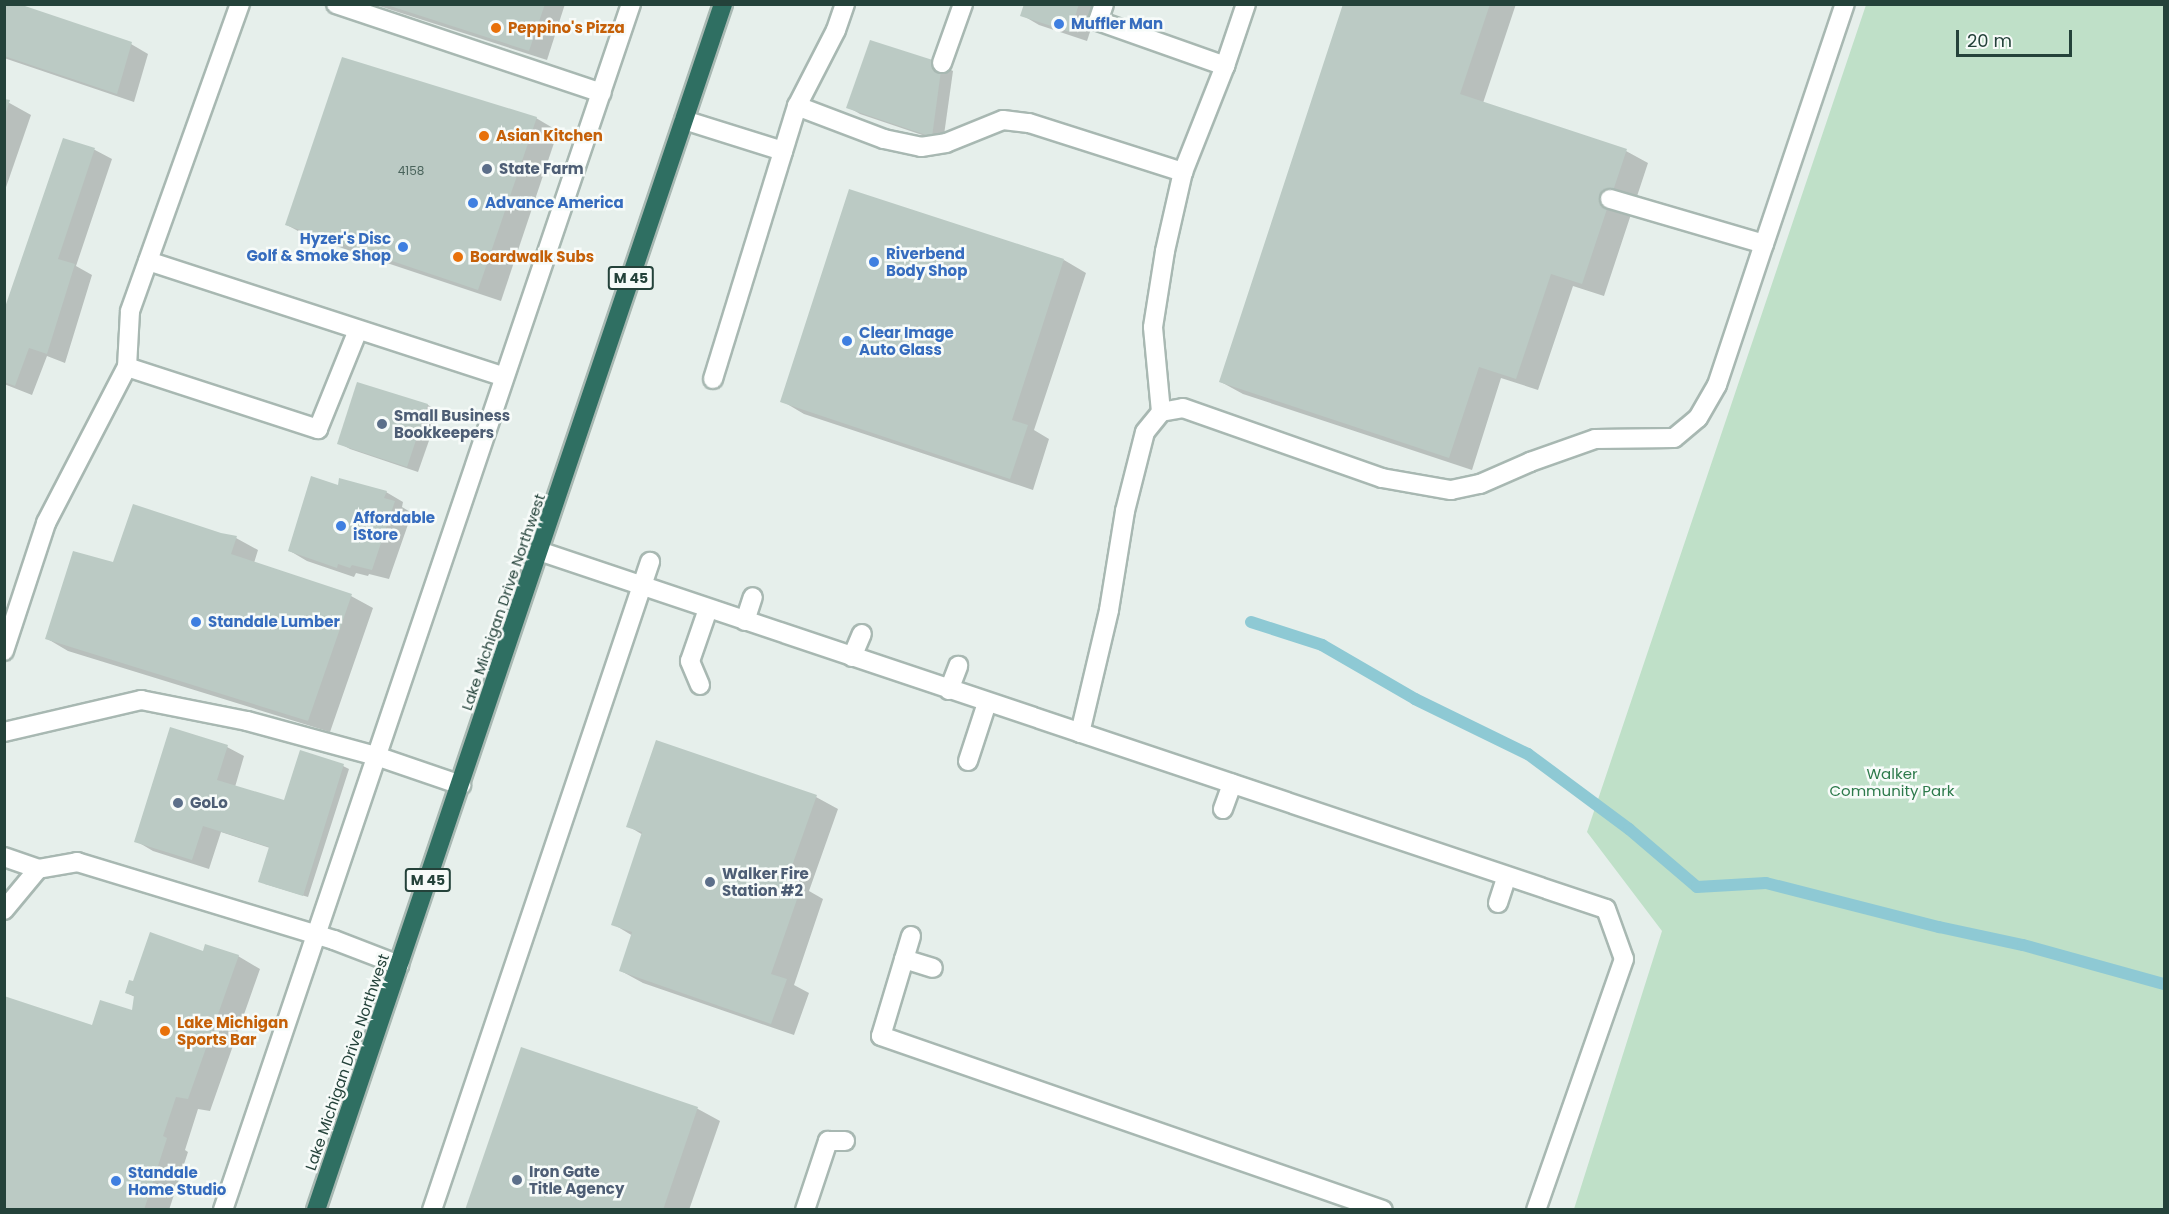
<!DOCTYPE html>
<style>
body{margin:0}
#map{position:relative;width:2169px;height:1214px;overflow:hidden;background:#e6efeb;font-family:Poppins,sans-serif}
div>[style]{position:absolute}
.green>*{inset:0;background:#bfe0c8}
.shadow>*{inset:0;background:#0003}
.stream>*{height:12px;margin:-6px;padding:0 6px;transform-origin:6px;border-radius:6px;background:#8ec9d4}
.building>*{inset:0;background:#bbcac4}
.roads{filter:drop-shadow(2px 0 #a8b8b2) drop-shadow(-2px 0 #a8b8b2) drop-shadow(0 2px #a8b8b2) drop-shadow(0 -2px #a8b8b2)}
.lane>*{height:18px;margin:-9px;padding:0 9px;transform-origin:9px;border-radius:9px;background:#fff}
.street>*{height:18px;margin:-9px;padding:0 9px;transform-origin:9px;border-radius:9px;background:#fff}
.highway>*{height:18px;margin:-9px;padding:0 9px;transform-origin:9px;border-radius:9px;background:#2f6f62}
.dots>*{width:16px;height:16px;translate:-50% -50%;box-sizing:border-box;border:3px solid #f7fbf9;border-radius:50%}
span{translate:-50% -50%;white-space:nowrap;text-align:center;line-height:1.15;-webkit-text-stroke:5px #f7fbf9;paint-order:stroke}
.number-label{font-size:12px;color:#4a645c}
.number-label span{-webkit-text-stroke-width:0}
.shield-label span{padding:2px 4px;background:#f7fbf9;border:2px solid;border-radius:4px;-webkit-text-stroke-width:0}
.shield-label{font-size:14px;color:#24423a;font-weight:700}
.shop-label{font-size:15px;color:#366cbe;font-weight:700}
.left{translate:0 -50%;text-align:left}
.right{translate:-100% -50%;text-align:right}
.food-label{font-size:15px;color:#c56008;font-weight:700}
.service-label{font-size:15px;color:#4e5e75;font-weight:700}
.street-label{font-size:15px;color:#24423a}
.park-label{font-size:15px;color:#2d7a4b}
.frame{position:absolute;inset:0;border:6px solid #24423a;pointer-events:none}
.scale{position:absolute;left:1956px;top:30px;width:116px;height:27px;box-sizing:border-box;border:3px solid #24423a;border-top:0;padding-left:8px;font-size:18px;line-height:21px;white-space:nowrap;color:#24423a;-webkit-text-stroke:4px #f7fbf9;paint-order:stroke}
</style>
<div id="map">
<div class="green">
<i style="clip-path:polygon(1866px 5px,2164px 5px,2164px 1209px,1574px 1209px,1662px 931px,1587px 832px)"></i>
</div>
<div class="shadow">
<i style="clip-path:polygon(4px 4px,131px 44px,148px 54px,134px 102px,4px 58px)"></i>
<i style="clip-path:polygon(373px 4px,565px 4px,547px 60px)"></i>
<i style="clip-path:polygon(1026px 4px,1099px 4px,1087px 41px,1039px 25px,1022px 15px)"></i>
<i style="clip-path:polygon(1345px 4px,1516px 4px,1483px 103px,1626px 151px,1648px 163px,1604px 296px,1573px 286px,1538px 390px,1501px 378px,1472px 470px,1243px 394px,1221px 382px)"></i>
<i style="clip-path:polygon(941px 65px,953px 71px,943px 142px,860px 114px,848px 107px)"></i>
<i style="clip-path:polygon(4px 100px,31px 115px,4px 193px)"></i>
<i style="clip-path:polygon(536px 118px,558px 131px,501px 301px,309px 237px,287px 225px)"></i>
<i style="clip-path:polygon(64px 140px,95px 150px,112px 159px,76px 266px,92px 275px,65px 363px,47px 356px,32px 395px,4px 384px,4px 315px)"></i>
<i style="clip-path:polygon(1064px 260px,1086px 273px,1034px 430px,1049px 439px,1033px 490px,804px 414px,782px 401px)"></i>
<i style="clip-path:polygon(358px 384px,428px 405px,439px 412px,418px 472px,350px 449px,339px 443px)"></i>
<i style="clip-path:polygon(339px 487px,386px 492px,403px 502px,402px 507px,412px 513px,389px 579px,369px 574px,368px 576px,356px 573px,354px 577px,307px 561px,290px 551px)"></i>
<i style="clip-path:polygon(220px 535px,236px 538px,258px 550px,254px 563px,351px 596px,373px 608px,330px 732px,68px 651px,46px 638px,114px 564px)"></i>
<i style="clip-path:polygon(227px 747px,244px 756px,235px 787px,285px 802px,343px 766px,349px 769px,308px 897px,265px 884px,270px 848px,221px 832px,209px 869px,153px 851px,136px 841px)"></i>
<i style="clip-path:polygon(816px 797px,838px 809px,809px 891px,823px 899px,794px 985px,809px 993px,794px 1035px,643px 983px,621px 971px,633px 936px,613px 924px,643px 835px,628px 826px)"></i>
<i style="clip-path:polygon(204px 952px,238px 956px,260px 969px,210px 1111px,198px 1109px,185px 1150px,188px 1152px,169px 1210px,4px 1210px,93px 1026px,133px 1012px,135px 997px,127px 993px,134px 983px)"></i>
<i style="clip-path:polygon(522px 1049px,698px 1109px,720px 1121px,689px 1210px,466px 1210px)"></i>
</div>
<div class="stream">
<i style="left:1251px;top:622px;width:75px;rotate:17.9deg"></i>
<i style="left:1322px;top:645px;width:108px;rotate:30.1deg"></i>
<i style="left:1415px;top:699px;width:126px;rotate:26deg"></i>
<i style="left:1528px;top:754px;width:126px;rotate:36.6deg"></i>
<i style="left:1629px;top:829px;width:89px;rotate:40.5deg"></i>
<i style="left:1697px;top:887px;width:69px;rotate:-3.3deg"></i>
<i style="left:1766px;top:883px;width:179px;rotate:14.3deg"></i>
<i style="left:1939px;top:927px;width:86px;rotate:12.1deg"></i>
<i style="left:2023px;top:945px;width:146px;rotate:15.5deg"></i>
</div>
<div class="building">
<i style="clip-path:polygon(4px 4px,19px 4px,132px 42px,117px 94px,4px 56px)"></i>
<i style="clip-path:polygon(384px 4px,545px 4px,529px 51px)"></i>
<i style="clip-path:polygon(1024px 4px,1079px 4px,1070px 32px,1020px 16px)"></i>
<i style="clip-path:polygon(1343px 4px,1490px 4px,1460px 94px,1627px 149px,1582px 284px,1551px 274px,1516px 379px,1479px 367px,1449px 458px,1219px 382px)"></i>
<i style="clip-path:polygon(870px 40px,942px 63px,932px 137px,846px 108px)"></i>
<i style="clip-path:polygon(342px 57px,537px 117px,478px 290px,285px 225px)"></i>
<i style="clip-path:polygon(4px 99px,10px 100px,5px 115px,4px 115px)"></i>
<i style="clip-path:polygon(63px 138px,95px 148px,58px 259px,75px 264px,47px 354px,29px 348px,15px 386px,4px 382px,4px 310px)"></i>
<i style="clip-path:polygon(849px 189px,1064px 259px,1012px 420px,1028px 425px,1010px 479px,780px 402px)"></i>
<i style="clip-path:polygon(357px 382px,428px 404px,407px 467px,337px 444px)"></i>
<i style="clip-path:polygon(311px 476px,338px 485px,339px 478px,387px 491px,384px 498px,395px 501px,372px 570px,352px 565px,350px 568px,338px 564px,337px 568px,288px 551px)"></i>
<i style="clip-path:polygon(133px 504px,221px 533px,237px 536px,231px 554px,352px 594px,308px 721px,45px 639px,73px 551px,113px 562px)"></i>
<i style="clip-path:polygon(170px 727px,228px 745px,217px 780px,284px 800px,300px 750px,344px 764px,303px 896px,258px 882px,269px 847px,203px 826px,192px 860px,134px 842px)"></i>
<i style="clip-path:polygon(656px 740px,817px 795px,787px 880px,802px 885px,771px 974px,787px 979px,771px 1024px,619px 971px,632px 932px,611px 925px,642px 832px,626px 827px)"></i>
<i style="clip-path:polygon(150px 932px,203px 951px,205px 944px,239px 955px,188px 1099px,176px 1097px,163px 1136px,167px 1138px,144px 1210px,4px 1210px,4px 996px,92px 1025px,100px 1000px,132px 1010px,134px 996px,125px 993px,129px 980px,133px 981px)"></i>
<i style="clip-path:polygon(521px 1047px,698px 1107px,663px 1210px,465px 1210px)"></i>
</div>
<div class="roads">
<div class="lane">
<i style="left:336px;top:4px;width:280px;rotate:18.5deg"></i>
<i style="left:1104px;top:4px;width:18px;rotate:109deg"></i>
<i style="left:1098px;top:21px;width:135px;rotate:19.5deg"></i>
<i style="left:1225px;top:66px;width:65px;rotate:-71.3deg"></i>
<i style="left:942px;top:63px;width:63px;rotate:-70.4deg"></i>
<i style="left:797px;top:106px;width:93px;rotate:20.8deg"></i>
<i style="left:884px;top:139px;width:38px;rotate:12deg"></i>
<i style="left:921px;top:147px;width:25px;rotate:-9deg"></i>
<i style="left:946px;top:143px;width:61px;rotate:-22deg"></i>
<i style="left:1003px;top:120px;width:26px;rotate:7deg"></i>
<i style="left:1029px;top:123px;width:162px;rotate:17.7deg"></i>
<i style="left:684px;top:120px;width:104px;rotate:17.4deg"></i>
<i style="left:1610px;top:199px;width:160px;rotate:16.3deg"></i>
<i style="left:1764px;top:244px;width:253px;rotate:-71.4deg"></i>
<i style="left:148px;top:261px;width:374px;rotate:18deg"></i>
<i style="left:127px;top:367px;width:201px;rotate:18deg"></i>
<i style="left:318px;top:429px;width:107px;rotate:-68deg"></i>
<i style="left:713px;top:379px;width:286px;rotate:-72.9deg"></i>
<i style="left:797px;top:106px;width:85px;rotate:-62.8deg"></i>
<i style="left:836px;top:30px;width:28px;rotate:-71deg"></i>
<i style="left:1161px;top:412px;width:85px;rotate:-95.4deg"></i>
<i style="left:1153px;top:327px;width:77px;rotate:-81deg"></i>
<i style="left:1165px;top:251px;width:81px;rotate:-77.2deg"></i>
<i style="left:1183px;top:172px;width:114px;rotate:-68.4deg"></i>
<i style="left:539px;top:551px;width:1125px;rotate:18.55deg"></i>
<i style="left:1606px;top:909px;width:53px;rotate:70.2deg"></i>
<i style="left:1624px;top:959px;width:266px;rotate:109.3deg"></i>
<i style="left:745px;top:621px;width:25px;rotate:-72deg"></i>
<i style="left:4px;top:651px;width:135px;rotate:-71.8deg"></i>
<i style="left:46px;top:523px;width:176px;rotate:-62.6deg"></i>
<i style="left:127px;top:367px;width:56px;rotate:-86.9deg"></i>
<i style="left:130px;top:311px;width:326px;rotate:-70.3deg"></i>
<i style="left:852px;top:657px;width:25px;rotate:-67deg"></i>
<i style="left:700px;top:685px;width:26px;rotate:-113deg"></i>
<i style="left:690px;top:661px;width:55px;rotate:-70.9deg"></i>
<i style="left:949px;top:690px;width:26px;rotate:-69deg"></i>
<i style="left:4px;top:732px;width:141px;rotate:-13.1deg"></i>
<i style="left:141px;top:700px;width:108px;rotate:11.2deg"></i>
<i style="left:247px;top:721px;width:134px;rotate:15.2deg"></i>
<i style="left:376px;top:756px;width:90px;rotate:18.8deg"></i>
<i style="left:1080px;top:733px;width:126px;rotate:-76.7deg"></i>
<i style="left:1109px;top:610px;width:100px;rotate:-80.8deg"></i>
<i style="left:1125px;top:511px;width:81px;rotate:-75.8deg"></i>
<i style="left:1145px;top:432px;width:26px;rotate:-51deg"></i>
<i style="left:1161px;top:412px;width:22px;rotate:-10deg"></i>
<i style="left:1183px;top:408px;width:211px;rotate:19.4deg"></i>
<i style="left:1382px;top:478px;width:70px;rotate:9.9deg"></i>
<i style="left:1451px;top:490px;width:30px;rotate:-12deg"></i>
<i style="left:1480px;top:484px;width:55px;rotate:-23.7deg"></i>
<i style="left:1530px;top:462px;width:69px;rotate:-19.5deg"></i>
<i style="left:1595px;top:439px;width:79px;rotate:-0.7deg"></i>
<i style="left:1674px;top:438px;width:31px;rotate:-40deg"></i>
<i style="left:1698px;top:418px;width:38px;rotate:-60deg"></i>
<i style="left:1717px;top:385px;width:149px;rotate:-71.6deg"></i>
<i style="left:968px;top:761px;width:61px;rotate:-71.9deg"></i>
<i style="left:1223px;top:809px;width:27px;rotate:-70deg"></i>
<i style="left:4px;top:857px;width:36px;rotate:19deg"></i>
<i style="left:1498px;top:903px;width:28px;rotate:-72deg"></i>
<i style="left:4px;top:910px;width:53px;rotate:-50.3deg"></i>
<i style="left:38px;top:869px;width:40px;rotate:-10deg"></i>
<i style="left:77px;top:862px;width:269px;rotate:16.9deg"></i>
<i style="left:334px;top:940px;width:70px;rotate:21deg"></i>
<i style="left:911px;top:936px;width:104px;rotate:106.7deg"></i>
<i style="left:881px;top:1036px;width:531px;rotate:19.12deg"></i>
<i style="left:904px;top:959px;width:30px;rotate:17deg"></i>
<i style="left:828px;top:1141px;width:17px"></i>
<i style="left:223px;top:1210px;width:1273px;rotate:-71.31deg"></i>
<i style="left:432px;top:1210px;width:684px;rotate:-71.41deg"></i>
</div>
<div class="street">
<i style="left:805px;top:1210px;width:73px;rotate:-71.6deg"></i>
</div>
<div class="highway">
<i style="left:316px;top:1210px;width:1273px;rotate:-71.35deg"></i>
</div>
</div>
<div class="dots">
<i style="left:1059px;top:24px;background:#3f7fe0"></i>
<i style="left:496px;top:28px;background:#e8710a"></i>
<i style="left:484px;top:136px;background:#e8710a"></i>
<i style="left:487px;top:169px;background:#5c6f8a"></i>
<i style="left:473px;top:203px;background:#3f7fe0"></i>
<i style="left:403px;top:247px;background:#3f7fe0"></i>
<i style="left:458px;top:257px;background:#e8710a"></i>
<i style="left:874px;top:262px;background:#3f7fe0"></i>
<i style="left:847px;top:341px;background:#3f7fe0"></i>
<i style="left:382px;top:424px;background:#5c6f8a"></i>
<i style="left:341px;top:526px;background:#3f7fe0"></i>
<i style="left:196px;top:622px;background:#3f7fe0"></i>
<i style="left:178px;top:803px;background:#5c6f8a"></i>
<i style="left:710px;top:882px;background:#5c6f8a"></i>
<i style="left:165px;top:1031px;background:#e8710a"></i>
<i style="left:517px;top:1180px;background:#5c6f8a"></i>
<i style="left:116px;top:1181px;background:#3f7fe0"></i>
</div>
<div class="number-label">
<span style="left:411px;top:171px">4158</span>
</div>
<div class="shield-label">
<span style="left:631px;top:278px">M 45</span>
<span style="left:428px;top:880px">M 45</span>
</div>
<div class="shop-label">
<span class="left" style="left:1071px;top:24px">Muffler Man</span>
<span class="left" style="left:485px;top:203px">Advance America</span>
<span class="right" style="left:391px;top:247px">Hyzer's Disc<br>Golf &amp; Smoke Shop</span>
<span class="left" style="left:886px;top:262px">Riverbend<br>Body Shop</span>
<span class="left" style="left:859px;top:341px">Clear Image<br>Auto Glass</span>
<span class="left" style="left:353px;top:526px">Affordable<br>iStore</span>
<span class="left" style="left:208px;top:622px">Standale Lumber</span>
<span class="left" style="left:128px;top:1181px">Standale<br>Home Studio</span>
</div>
<div class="food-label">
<span class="left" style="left:508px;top:28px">Peppino's Pizza</span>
<span class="left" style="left:496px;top:136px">Asian Kitchen</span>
<span class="left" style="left:470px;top:257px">Boardwalk Subs</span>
<span class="left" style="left:177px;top:1031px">Lake Michigan<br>Sports Bar</span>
</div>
<div class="service-label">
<span class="left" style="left:499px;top:169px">State Farm</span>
<span class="left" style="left:394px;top:424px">Small Business<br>Bookkeepers</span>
<span class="left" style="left:190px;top:803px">GoLo</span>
<span class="left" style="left:722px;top:882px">Walker Fire<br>Station #2</span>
<span class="left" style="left:529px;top:1180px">Iron Gate<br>Title Agency</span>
</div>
<div class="street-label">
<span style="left:503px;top:602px;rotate:-71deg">Lake Michigan Drive Northwest</span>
<span style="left:347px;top:1062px;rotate:-71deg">Lake Michigan Drive Northwest</span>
</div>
<div class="park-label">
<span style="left:1892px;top:782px">Walker<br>Community Park</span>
</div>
<div class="frame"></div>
<div class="scale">20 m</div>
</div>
